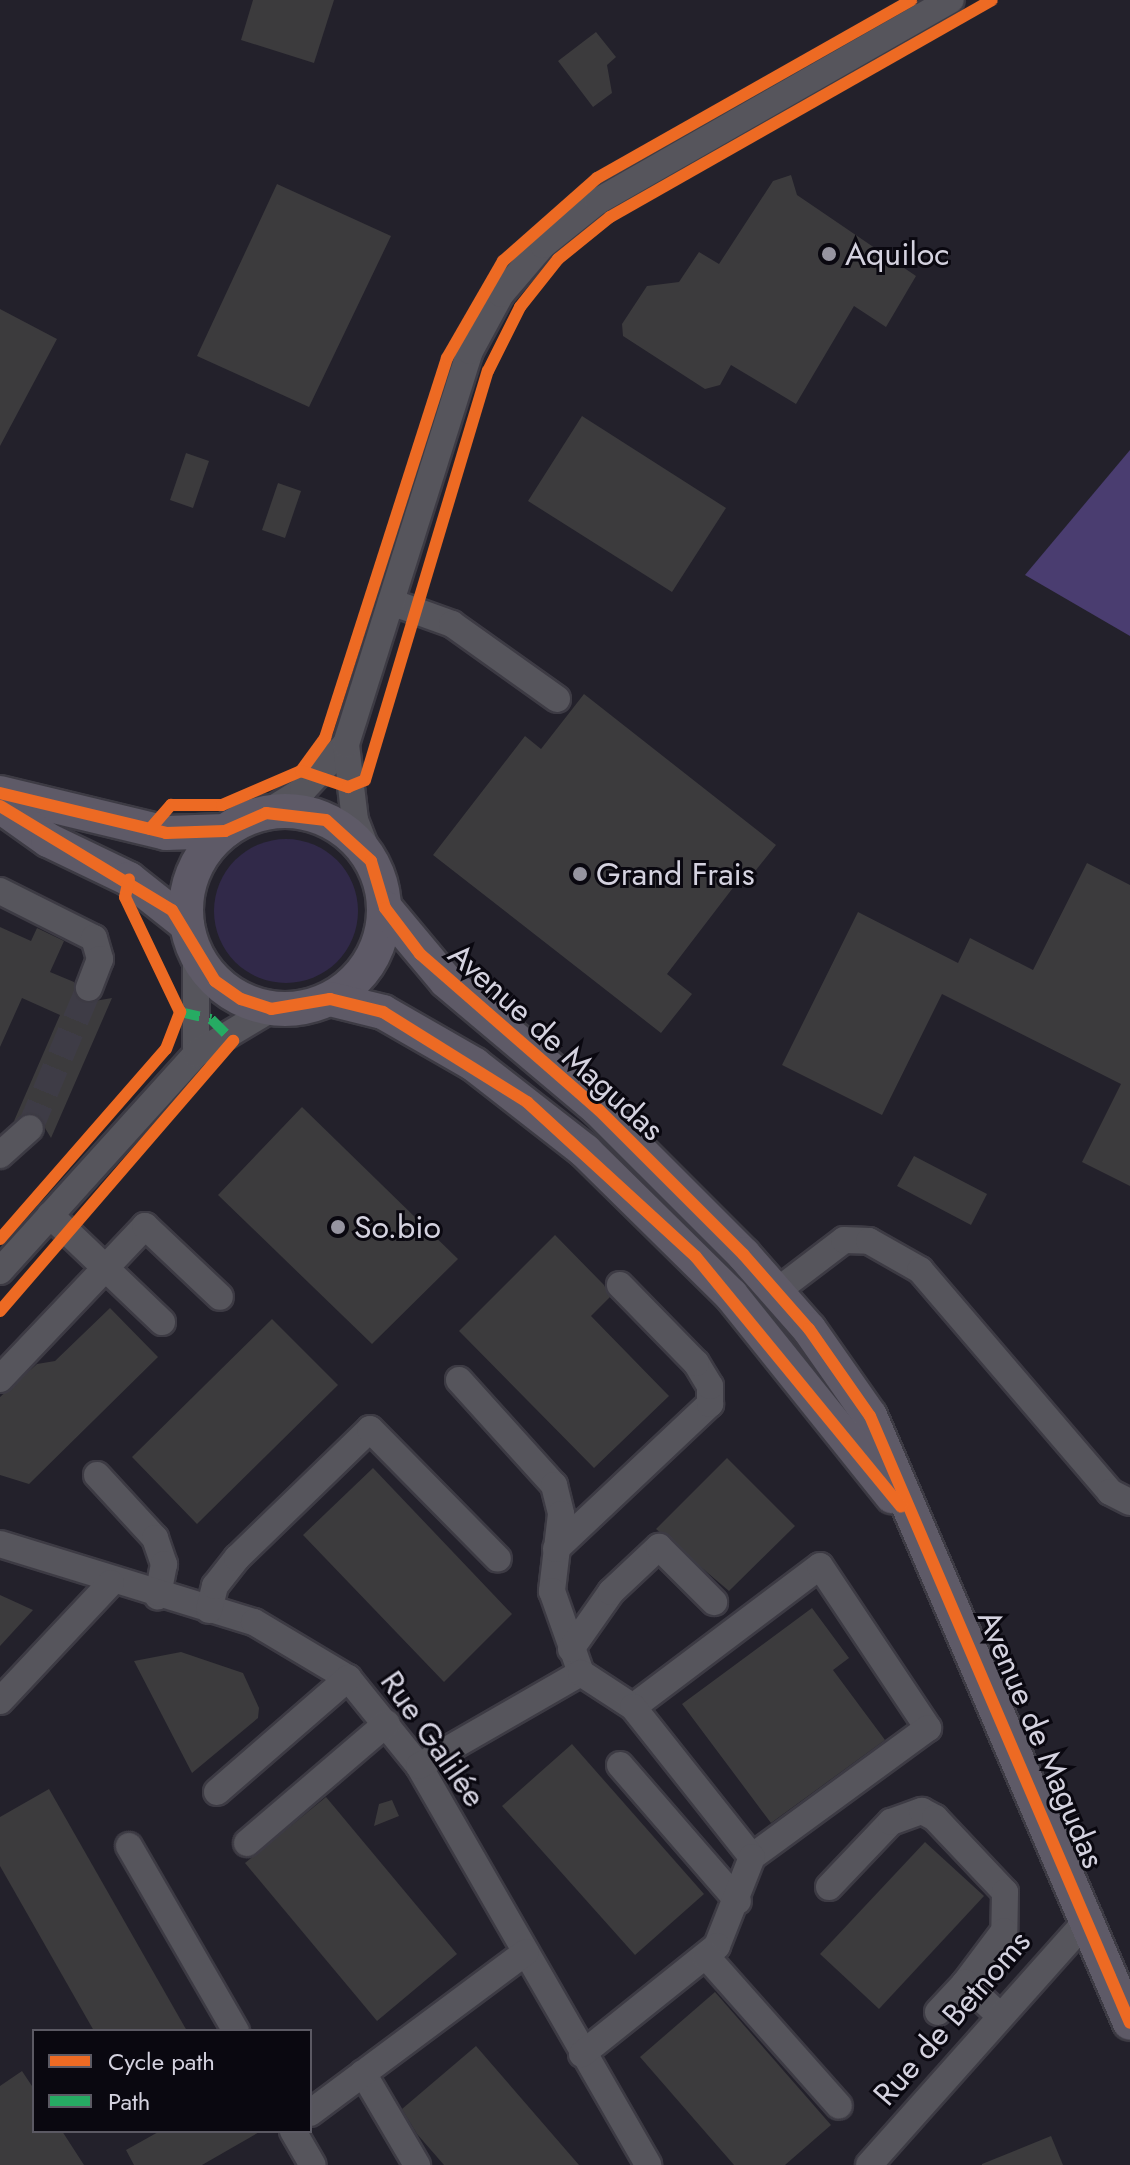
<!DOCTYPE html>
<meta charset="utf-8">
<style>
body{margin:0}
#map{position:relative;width:1130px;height:2165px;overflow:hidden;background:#23212b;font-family:Jost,sans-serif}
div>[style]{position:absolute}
.green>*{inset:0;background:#312949}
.round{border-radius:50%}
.forest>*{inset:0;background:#4a3d70}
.building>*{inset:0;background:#3c3b3d}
.minor-tunnel>*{height:26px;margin-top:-13px;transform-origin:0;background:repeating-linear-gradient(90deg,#3e3c46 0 26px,transparent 0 39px)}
.roads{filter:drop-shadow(2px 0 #3d3b44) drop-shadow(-2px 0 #3d3b44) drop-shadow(0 2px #3d3b44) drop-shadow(0 -2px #3d3b44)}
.minor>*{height:26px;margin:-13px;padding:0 13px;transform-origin:13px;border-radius:13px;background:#56555c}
.major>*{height:34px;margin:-17px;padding:0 17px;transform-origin:17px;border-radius:17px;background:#5e5a67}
.major>.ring{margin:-17px;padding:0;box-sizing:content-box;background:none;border:34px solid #5e5a67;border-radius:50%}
.quiet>*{height:10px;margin-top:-5px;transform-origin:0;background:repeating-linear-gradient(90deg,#26ab63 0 20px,transparent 0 30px)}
.cycleway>*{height:12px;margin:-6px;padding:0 6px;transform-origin:6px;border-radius:6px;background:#ed6a23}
.dots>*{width:22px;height:22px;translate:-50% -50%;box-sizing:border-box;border:4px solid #0a0810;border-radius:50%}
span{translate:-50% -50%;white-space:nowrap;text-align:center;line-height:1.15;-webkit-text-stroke:6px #0a0810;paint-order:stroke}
.poi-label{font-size:32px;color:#d4d2df}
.left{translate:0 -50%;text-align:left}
.street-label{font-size:32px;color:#d4d2df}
.legend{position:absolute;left:32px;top:2029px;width:280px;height:104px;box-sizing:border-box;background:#0a0810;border:2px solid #5b5963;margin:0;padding:10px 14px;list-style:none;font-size:24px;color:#d4d2df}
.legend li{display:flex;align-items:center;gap:16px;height:40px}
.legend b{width:40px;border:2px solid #5b5963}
</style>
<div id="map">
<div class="green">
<i class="round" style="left:214px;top:839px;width:144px;height:144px"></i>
</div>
<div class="forest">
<i style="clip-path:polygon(1130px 450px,1130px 636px,1025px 575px)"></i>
</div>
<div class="building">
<i style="clip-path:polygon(253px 0,334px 0,314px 63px,241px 40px)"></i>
<i style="clip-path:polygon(596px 32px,616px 57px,607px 65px,612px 93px,593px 107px,558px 61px)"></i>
<i style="clip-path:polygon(791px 175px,797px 195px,916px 276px,886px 327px,854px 306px,796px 404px,731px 365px,720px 385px,705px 389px,623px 336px,622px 324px,647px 286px,679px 282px,699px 252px,719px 264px,773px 181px)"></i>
<i style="clip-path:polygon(277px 184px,391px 236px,309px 407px,197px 356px)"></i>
<i style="clip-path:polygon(0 309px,57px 339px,0 446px)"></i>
<i style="clip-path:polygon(582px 416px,726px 508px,672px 592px,528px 501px)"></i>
<i style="clip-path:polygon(186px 453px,209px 461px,193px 508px,170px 500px)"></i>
<i style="clip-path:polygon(278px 483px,301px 491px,285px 538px,262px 530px)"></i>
<i style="clip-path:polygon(584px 694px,776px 845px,748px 880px,742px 876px,667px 974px,692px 994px,661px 1033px,433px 855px,525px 736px,541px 749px)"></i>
<i style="clip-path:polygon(1087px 863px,1130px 885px,1130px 1186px,1082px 1162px,1121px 1084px,942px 994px,882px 1115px,782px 1065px,858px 912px,958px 963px,970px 938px,1033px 970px)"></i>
<i style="clip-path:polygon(0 927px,31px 941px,37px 928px,64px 941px,50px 972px,74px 982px,83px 1003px,112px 998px,51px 1138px,36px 1113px,14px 1121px,60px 1015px,22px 998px,0 1047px)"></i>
<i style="clip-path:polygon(302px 1107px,458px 1259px,372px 1344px,218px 1195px)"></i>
<i style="clip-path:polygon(914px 1156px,987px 1194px,971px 1225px,897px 1186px)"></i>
<i style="clip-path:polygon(555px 1235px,604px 1285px,610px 1297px,591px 1316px,669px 1396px,594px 1468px,459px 1331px)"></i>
<i style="clip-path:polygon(110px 1308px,158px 1357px,29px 1484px,0 1475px,0 1397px,37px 1364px,55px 1361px)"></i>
<i style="clip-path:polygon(272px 1319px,338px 1385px,197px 1524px,132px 1457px)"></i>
<i style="clip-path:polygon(727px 1458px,795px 1526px,729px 1591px,656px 1529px)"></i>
<i style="clip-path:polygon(373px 1468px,512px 1614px,444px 1682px,303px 1535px)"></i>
<i style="clip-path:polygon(0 1595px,33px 1610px,0 1646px)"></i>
<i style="clip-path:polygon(812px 1608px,849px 1658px,833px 1670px,885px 1740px,771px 1823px,682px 1704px)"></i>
<i style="clip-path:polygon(181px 1652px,243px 1673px,259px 1708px,258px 1718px,192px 1773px,134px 1661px)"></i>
<i style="clip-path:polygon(572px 1744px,704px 1894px,635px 1955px,502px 1806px)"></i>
<i style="clip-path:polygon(49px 1789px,187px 2031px,94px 2031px,0 1866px,0 1817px)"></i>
<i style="clip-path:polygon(326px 1797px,457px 1954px,377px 2021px,245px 1863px)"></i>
<i style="clip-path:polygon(392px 1800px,399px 1816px,374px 1826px,379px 1804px)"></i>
<i style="clip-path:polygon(925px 1842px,984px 1896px,879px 2009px,820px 1954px)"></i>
<i style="clip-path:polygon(715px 1992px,831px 2125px,785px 2165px,734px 2165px,640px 2057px)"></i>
<i style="clip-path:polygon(476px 2046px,579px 2165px,444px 2165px,417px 2134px,402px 2109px)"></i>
<i style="clip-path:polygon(22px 2071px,34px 2089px,34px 2131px,62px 2131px,84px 2165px,0 2165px,0 2086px)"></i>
<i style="clip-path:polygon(160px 2131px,261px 2131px,202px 2165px,134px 2165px,126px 2150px)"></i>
<i style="clip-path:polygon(1051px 2136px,1063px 2165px,982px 2165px,982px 2164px)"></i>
</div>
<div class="minor-tunnel">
<i style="left:30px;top:1128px;width:152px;rotate:-67.1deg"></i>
</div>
<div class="roads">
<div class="minor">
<i style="left:391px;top:602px;width:65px;rotate:19.8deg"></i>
<i style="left:452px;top:624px;width:129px;rotate:35.5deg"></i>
<i style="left:266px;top:813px;width:44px;rotate:-31.9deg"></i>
<i style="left:303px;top:790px;width:63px;rotate:-46.9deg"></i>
<i style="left:371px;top:861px;width:44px;rotate:-111.3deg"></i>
<i style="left:355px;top:820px;width:77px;rotate:-96.8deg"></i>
<i style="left:346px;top:744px;width:412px;rotate:-72.5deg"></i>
<i style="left:470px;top:351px;width:65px;rotate:-61.5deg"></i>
<i style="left:501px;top:294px;width:65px;rotate:-49.4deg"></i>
<i style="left:543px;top:245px;width:70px;rotate:-38.7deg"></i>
<i style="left:598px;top:201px;width:406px;rotate:-29.7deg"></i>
<i style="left:0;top:891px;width:105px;rotate:26.6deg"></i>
<i style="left:94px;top:938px;width:22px;rotate:74deg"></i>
<i style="left:100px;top:959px;width:31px;rotate:111deg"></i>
<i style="left:196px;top:1054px;width:99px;rotate:-90deg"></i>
<i style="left:0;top:1155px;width:40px;rotate:-42deg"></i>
<i style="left:50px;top:1215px;width:155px;rotate:43.7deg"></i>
<i style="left:0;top:1271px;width:292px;rotate:-47.9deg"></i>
<i style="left:196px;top:1054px;width:87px;rotate:-31deg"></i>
<i style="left:777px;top:1291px;width:84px;rotate:-37.3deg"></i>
<i style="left:844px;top:1240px;width:25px;rotate:2deg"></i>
<i style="left:869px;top:1241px;width:59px;rotate:29.6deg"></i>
<i style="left:920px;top:1270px;width:292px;rotate:49.4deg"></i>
<i style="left:1110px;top:1492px;width:22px;rotate:27deg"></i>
<i style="left:0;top:1379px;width:211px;rotate:-46.5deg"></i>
<i style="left:145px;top:1226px;width:103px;rotate:43.4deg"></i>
<i style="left:459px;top:1380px;width:142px;rotate:47.9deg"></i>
<i style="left:554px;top:1485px;width:30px;rotate:76deg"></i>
<i style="left:561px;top:1514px;width:78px;rotate:96.7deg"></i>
<i style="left:552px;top:1591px;width:87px;rotate:70.5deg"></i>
<i style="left:97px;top:1475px;width:86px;rotate:47.4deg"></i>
<i style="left:155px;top:1538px;width:28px;rotate:71deg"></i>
<i style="left:164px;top:1564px;width:33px;rotate:101deg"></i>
<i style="left:0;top:1544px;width:266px;rotate:17.1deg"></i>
<i style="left:254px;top:1622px;width:109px;rotate:30.8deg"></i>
<i style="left:348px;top:1678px;width:113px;rotate:51.1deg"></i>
<i style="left:419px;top:1766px;width:460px;rotate:60.1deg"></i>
<i style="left:556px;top:1549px;width:212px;rotate:-43.3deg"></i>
<i style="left:710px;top:1404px;width:18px;rotate:-90deg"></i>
<i style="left:710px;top:1386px;width:27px;rotate:-121deg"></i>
<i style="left:696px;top:1363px;width:109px;rotate:-134.3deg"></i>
<i style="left:209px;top:1610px;width:25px;rotate:-76deg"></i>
<i style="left:215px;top:1586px;width:36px;rotate:-52deg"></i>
<i style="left:237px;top:1558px;width:185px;rotate:-44.1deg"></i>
<i style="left:370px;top:1429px;width:182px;rotate:45.4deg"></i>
<i style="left:571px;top:1649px;width:70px;rotate:-54.9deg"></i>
<i style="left:611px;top:1592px;width:66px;rotate:-43.2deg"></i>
<i style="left:659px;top:1547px;width:78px;rotate:45deg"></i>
<i style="left:0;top:1701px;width:162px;rotate:-46.8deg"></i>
<i style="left:633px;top:1707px;width:234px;rotate:-37deg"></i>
<i style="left:820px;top:1566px;width:195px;rotate:56.3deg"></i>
<i style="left:928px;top:1728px;width:218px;rotate:143.8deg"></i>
<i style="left:620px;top:1765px;width:180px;rotate:49.1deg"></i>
<i style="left:419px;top:1766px;width:187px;rotate:-29.9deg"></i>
<i style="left:581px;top:1673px;width:62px;rotate:33.2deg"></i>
<i style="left:633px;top:1707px;width:191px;rotate:51.6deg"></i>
<i style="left:752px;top:1857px;width:96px;rotate:111.5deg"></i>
<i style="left:717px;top:1946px;width:173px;rotate:141.3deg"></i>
<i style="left:217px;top:1792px;width:174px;rotate:-41deg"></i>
<i style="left:247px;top:1843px;width:184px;rotate:-40.6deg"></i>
<i style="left:129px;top:1846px;width:214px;rotate:60deg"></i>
<i style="left:829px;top:1887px;width:90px;rotate:-46.4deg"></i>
<i style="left:891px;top:1822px;width:33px;rotate:-20deg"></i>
<i style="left:922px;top:1811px;width:15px;rotate:28deg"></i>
<i style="left:935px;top:1818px;width:102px;rotate:46.6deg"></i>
<i style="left:1005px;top:1892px;width:39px;rotate:91deg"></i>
<i style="left:1004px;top:1931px;width:65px;rotate:126.9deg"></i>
<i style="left:965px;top:1983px;width:48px;rotate:43.3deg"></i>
<i style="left:706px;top:1956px;width:200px;rotate:48.4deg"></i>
<i style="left:938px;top:2012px;width:40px;rotate:-47deg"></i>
<i style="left:363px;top:2073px;width:107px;rotate:59.6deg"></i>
<i style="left:310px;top:2113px;width:269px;rotate:-36.7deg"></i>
<i style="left:293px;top:2131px;width:39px;rotate:60deg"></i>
<i style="left:869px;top:2165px;width:331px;rotate:-48.3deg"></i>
</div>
<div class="major">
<i style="left:0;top:793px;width:171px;rotate:13.5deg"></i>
<i style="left:166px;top:833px;width:59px;rotate:-1.9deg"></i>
<i style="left:0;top:806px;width:59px;rotate:35.3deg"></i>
<i style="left:48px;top:840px;width:90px;rotate:25.7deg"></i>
<i style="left:129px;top:879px;width:74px;rotate:38.4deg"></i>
<i class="ring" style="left:186px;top:811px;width:164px;height:164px"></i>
<i style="left:385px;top:908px;width:95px;rotate:50.1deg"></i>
<i style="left:446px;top:981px;width:200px;rotate:40.1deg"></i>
<i style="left:599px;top:1110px;width:204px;rotate:45deg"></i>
<i style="left:743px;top:1254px;width:100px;rotate:48.7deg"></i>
<i style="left:809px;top:1329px;width:106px;rotate:55deg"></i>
<i style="left:870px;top:1416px;width:660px;rotate:66.81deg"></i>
<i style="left:330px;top:999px;width:55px;rotate:13.8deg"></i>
<i style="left:383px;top:1012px;width:106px;rotate:29.9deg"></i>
<i style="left:475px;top:1065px;width:140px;rotate:38deg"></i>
<i style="left:585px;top:1151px;width:205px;rotate:44.6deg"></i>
<i style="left:731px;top:1295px;width:258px;rotate:51.3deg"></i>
</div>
</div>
<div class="quiet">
<i style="left:180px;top:1012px;width:32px;rotate:13deg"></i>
<i style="left:211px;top:1019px;width:31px;rotate:45deg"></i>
</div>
<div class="cycleway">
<i style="left:301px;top:771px;width:41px;rotate:-54deg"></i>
<i style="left:325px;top:738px;width:399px;rotate:-72.2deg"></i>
<i style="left:447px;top:358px;width:112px;rotate:-60deg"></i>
<i style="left:503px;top:261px;width:125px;rotate:-41.4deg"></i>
<i style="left:597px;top:178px;width:361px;rotate:-29.5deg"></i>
<i style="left:0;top:793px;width:171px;rotate:13.5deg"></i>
<i style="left:166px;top:833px;width:59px;rotate:-1.9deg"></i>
<i style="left:225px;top:831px;width:45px;rotate:-23.7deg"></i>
<i style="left:266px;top:813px;width:60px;rotate:6.7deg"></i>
<i style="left:326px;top:820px;width:61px;rotate:42.3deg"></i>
<i style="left:371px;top:861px;width:49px;rotate:73.4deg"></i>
<i style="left:385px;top:908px;width:58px;rotate:52.7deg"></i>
<i style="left:420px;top:954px;width:237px;rotate:41.1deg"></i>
<i style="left:599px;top:1110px;width:204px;rotate:45deg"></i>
<i style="left:743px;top:1254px;width:100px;rotate:48.7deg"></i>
<i style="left:809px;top:1329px;width:106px;rotate:55deg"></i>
<i style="left:870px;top:1416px;width:660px;rotate:66.81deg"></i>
<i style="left:0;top:806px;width:201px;rotate:31.2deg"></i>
<i style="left:172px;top:910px;width:83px;rotate:58.8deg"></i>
<i style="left:215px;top:981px;width:32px;rotate:35deg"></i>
<i style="left:241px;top:999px;width:32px;rotate:18deg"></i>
<i style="left:271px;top:1009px;width:60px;rotate:-9.6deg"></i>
<i style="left:330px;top:999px;width:55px;rotate:13.8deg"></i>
<i style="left:383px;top:1012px;width:170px;rotate:32deg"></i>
<i style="left:527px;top:1102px;width:229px;rotate:42.5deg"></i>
<i style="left:696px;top:1257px;width:323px;rotate:50.6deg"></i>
<i style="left:150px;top:829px;width:32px;rotate:-49deg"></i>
<i style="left:171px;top:805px;width:51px"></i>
<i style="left:222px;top:805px;width:86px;rotate:-23.3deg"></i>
<i style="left:301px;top:771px;width:50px;rotate:18.8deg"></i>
<i style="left:348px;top:787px;width:18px;rotate:-22deg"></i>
<i style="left:365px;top:780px;width:427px;rotate:-73.3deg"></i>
<i style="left:488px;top:371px;width:72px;rotate:-63.4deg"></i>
<i style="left:520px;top:307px;width:61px;rotate:-51.6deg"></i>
<i style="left:558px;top:259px;width:67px;rotate:-38.9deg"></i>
<i style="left:610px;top:217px;width:439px;rotate:-29.6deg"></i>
<i style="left:0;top:1239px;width:252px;rotate:-48.9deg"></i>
<i style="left:166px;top:1049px;width:40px;rotate:-69deg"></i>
<i style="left:180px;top:1012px;width:127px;rotate:-115.6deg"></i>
<i style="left:125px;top:897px;width:18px;rotate:-77deg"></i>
<i style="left:0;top:1311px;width:357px;rotate:-49.2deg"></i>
</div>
<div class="dots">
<i style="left:829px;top:254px;background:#9694a0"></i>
<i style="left:580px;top:874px;background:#9694a0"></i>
<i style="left:338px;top:1227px;background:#9694a0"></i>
</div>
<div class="poi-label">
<span class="left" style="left:845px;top:254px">Aquiloc</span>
<span class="left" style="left:596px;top:874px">Grand Frais</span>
<span class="left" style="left:354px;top:1227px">So.bio</span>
</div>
<div class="street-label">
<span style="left:556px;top:1042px;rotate:42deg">Avenue de Magudas</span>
<span style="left:433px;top:1739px;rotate:55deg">Rue Galilée</span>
<span style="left:1041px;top:1739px;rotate:67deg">Avenue de Magudas</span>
<span style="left:952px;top:2018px;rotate:-49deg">Rue de Betnoms</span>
</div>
<ul class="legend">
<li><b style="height:10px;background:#ed6a23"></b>Cycle path</li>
<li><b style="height:10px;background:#26ab63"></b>Path</li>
</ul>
</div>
